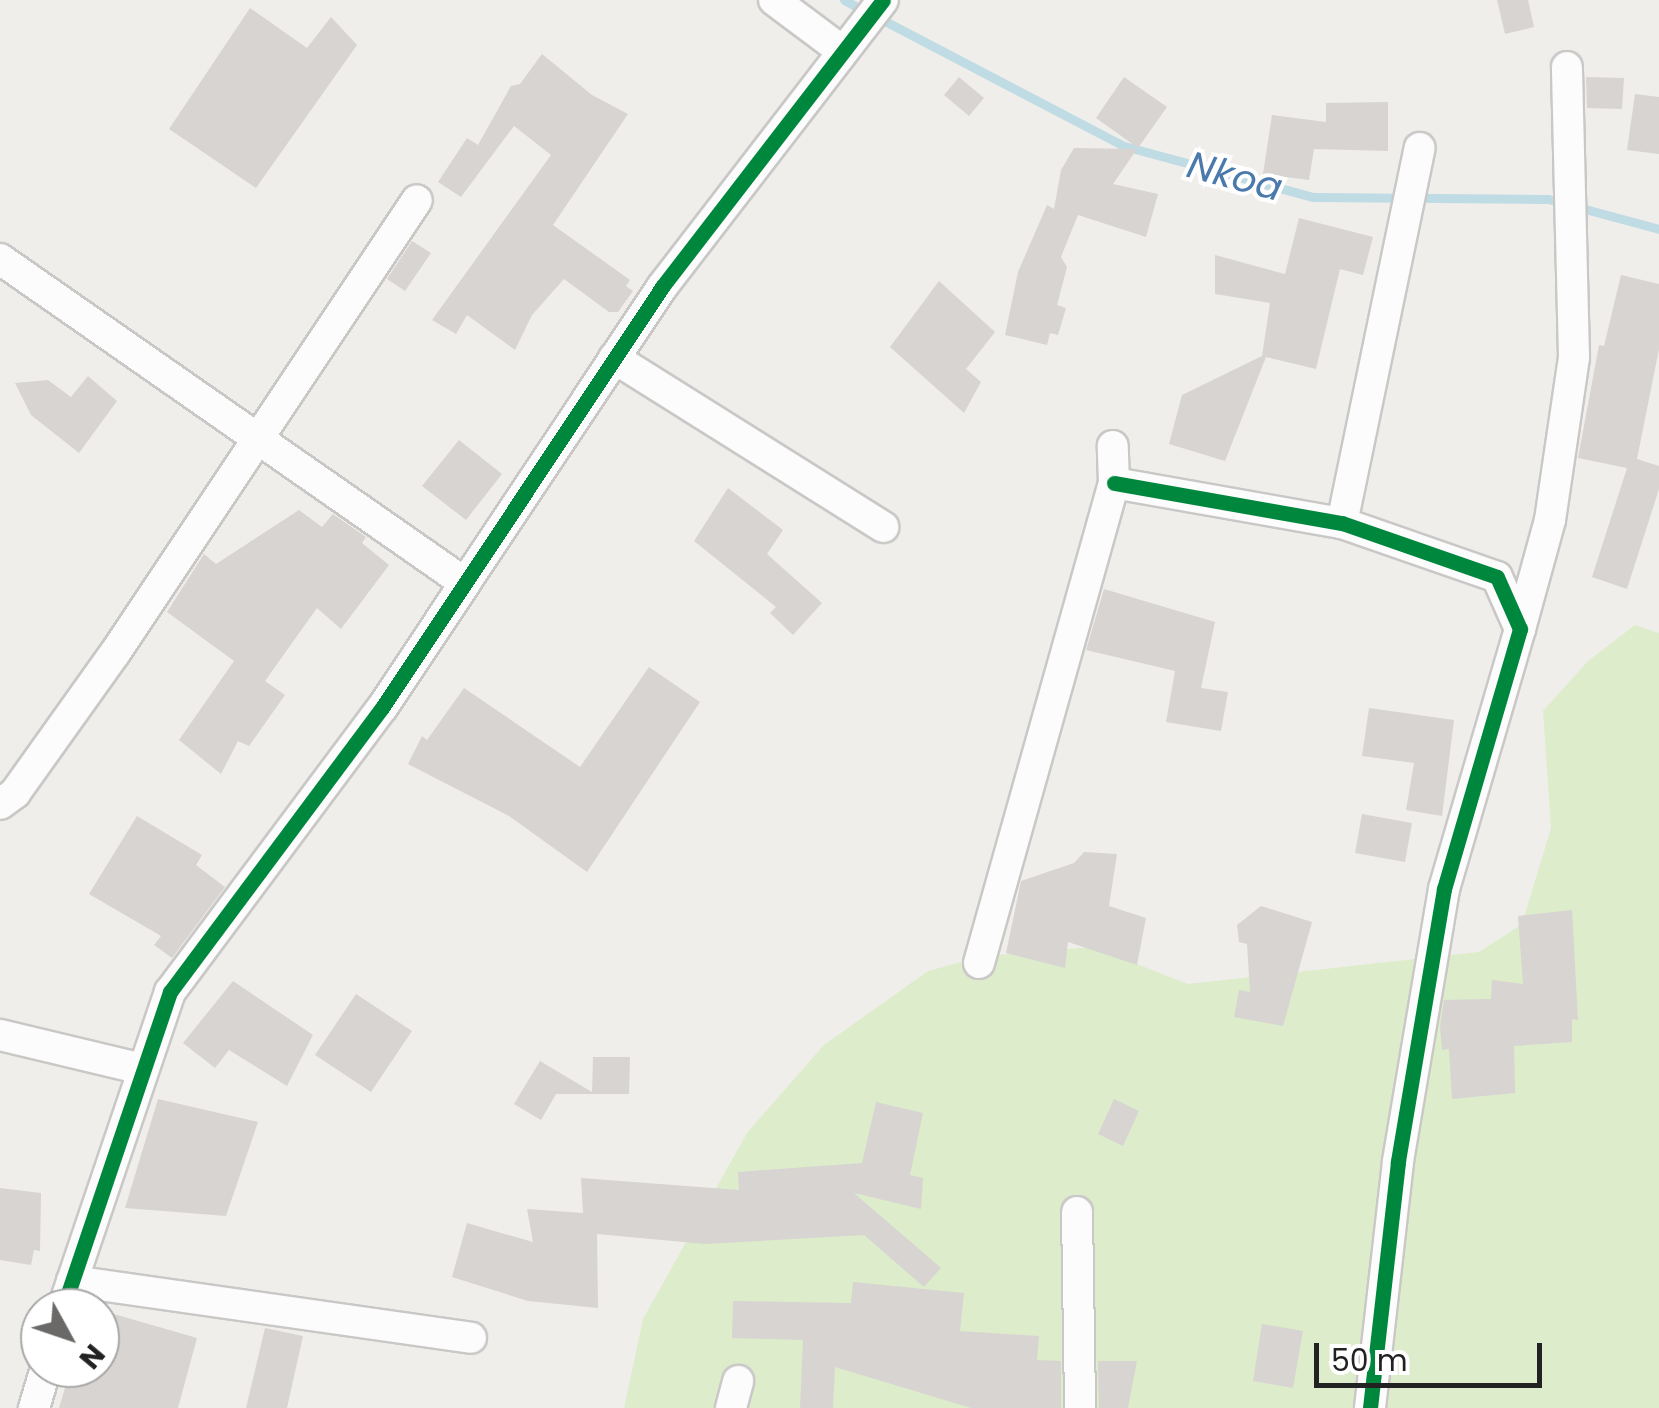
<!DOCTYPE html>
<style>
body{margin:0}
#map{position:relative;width:1659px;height:1408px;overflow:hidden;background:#f0eeeb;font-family:Poppins,sans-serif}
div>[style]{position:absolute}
.grass>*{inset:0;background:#ddeccb}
.stream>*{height:9px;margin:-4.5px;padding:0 4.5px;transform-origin:4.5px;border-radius:4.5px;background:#bfdbe3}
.building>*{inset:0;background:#d7d4d2}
.roads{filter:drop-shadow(2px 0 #c9c8c7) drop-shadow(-2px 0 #c9c8c7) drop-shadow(0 2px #c9c8c7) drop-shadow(0 -2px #c9c8c7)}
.minor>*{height:30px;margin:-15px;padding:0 15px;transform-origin:15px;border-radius:15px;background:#fdfcfc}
.cycleway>*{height:15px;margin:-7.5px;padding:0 7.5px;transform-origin:7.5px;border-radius:7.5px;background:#00873e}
span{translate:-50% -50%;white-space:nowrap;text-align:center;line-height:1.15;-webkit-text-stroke:8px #fff;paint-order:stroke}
.water-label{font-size:38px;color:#4a7aab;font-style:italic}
.north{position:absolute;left:20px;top:1288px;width:100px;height:100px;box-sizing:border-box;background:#fff;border:2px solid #a7a7a7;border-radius:50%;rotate:130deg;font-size:28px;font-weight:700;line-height:40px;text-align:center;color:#222}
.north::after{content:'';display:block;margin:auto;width:35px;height:45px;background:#6a6968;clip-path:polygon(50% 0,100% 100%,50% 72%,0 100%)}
.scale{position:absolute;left:1314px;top:1343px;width:228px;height:45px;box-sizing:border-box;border:5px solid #222;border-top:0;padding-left:12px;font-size:30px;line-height:35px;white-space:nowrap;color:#222;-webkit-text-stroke:8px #fff;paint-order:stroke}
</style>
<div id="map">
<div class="grass">
<i style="clip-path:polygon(1635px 625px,1659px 633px,1659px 1408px,624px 1408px,643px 1319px,747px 1133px,824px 1045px,928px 971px,983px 956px,1093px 947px,1188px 984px,1479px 952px,1522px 924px,1551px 828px,1543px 711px,1588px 661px)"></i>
</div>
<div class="stream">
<i style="left:844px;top:0;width:24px;rotate:28deg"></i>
<i style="left:879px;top:18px;width:276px;rotate:27.6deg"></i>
<i style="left:1124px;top:146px;width:196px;rotate:15.1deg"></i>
<i style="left:1313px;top:197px;width:235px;rotate:0.5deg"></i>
<i style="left:1548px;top:199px;width:115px;rotate:15.1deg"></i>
</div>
<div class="building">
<i style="clip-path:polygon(1497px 0,1528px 0,1534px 27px,1505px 34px)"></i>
<i style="clip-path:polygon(250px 8px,307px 48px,331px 17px,357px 45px,256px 188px,169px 129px)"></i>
<i style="clip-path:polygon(542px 54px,592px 95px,628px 114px,553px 225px,630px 280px,626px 286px,633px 291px,618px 312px,609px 312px,564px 279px,532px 315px,515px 350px,467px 315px,456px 334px,432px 320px,551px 155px,514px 126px,461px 197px,438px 182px,467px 138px,478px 145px,511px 86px,520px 84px)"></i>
<i style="clip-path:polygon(959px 77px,984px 98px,969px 116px,944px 95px)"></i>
<i style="clip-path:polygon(1124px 77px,1167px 107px,1138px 148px,1096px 118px)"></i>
<i style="clip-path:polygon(1586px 77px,1624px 78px,1622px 109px,1587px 108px)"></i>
<i style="clip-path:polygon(1635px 94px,1659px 97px,1659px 154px,1627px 150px)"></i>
<i style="clip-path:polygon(1388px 102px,1388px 151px,1314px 149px,1309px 180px,1263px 174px,1272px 115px,1326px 122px,1326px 103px)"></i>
<i style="clip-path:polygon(1074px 148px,1137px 149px,1113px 184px,1158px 194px,1146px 237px,1078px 215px,1061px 257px,1067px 267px,1057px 305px,1066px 308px,1058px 335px,1050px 333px,1047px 345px,1005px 335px,1018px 272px,1047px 205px,1054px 209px,1061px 170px)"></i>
<i style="clip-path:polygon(1299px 218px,1373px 237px,1363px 275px,1340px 269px,1316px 369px,1266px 357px,1225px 461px,1169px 444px,1182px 395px,1262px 356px,1270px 303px,1215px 294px,1215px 255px,1285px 274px)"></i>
<i style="clip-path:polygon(412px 241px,431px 253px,405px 291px,387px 279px)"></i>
<i style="clip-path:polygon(1621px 275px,1659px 284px,1659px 349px,1637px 459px,1659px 466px,1659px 489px,1627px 589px,1592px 577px,1627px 468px,1578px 458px,1599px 345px,1604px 346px)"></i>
<i style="clip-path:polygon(939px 281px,995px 332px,966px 369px,981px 382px,964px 413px,890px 347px)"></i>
<i style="clip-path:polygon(88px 376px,117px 401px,79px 453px,31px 415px,15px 383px,48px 380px,71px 397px)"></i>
<i style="clip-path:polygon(459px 440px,502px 474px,466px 520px,422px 486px)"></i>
<i style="clip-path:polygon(728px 488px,783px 530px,767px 554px,822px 603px,793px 635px,770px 613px,776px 607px,694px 541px)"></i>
<i style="clip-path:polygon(299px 510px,322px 527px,333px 514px,366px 537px,362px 543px,389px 565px,341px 629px,317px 608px,265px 681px,285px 695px,249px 746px,238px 741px,221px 774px,179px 740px,234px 661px,167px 612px,204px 554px,216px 564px)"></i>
<i style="clip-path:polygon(1104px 589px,1215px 622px,1201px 688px,1228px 692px,1221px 731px,1166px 722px,1175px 671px,1086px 650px)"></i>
<i style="clip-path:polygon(649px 667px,700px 702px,587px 872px,509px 816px,408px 764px,422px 736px,427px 740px,464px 688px,580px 767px)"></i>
<i style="clip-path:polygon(1369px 708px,1454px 720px,1442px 816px,1406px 810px,1414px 763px,1362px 756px)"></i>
<i style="clip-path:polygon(1362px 814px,1412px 823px,1405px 862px,1355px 853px)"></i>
<i style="clip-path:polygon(137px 816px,202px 855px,196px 865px,225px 887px,172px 958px,154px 945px,161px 936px,89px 894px)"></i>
<i style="clip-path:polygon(1084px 852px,1117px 854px,1109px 906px,1146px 918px,1137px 965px,1068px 942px,1065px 968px,1006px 953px,1021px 881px,1074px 863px)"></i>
<i style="clip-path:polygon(1261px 906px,1312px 922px,1283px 1026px,1234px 1017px,1239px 990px,1250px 992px,1247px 944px,1239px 942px,1237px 925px)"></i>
<i style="clip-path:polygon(1572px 910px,1578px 1020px,1572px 1019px,1572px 1042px,1514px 1046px,1515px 1093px,1452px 1099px,1449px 1049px,1442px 1050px,1440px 1026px,1444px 1000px,1491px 999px,1492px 980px,1523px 984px,1518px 916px)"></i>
<i style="clip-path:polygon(233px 981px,313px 1035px,287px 1086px,229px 1050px,215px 1068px,183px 1043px)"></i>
<i style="clip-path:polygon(356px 994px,412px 1031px,371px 1092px,315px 1055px)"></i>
<i style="clip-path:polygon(593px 1057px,630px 1057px,629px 1094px,556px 1094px,541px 1120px,514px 1104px,540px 1061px,592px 1092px)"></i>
<i style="clip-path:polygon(158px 1099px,258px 1122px,226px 1216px,125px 1208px)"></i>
<i style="clip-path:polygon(1114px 1099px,1139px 1111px,1123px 1146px,1098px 1134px)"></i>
<i style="clip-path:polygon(876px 1102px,923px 1113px,910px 1175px,923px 1178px,921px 1209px,854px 1193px,941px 1268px,924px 1287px,864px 1235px,705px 1244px,597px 1234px,598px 1308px,528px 1301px,452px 1277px,467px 1223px,533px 1242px,527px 1209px,583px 1213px,581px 1178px,739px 1190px,738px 1172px,862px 1163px)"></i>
<i style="clip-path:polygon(0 1188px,41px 1193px,40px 1251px,34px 1250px,31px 1265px,0 1260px)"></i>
<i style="clip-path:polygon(853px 1282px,964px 1293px,960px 1331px,1039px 1336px,1037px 1360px,1061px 1361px,1061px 1408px,971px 1408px,835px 1367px,833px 1408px,800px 1408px,803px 1340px,732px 1338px,733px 1301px,851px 1303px)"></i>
<i style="clip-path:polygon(100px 1310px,197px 1338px,178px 1408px,59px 1408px,71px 1368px,100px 1368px)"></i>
<i style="clip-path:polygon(1262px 1324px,1303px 1331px,1293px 1388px,1253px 1381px)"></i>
<i style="clip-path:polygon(265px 1328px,303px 1336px,287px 1408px,246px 1408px)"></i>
<i style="clip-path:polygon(1098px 1361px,1137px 1361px,1128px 1408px,1099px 1408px)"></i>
</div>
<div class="roads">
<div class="minor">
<i style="left:774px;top:0;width:84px;rotate:36.7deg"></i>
<i style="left:0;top:259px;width:567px;rotate:34.87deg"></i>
<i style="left:614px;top:358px;width:318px;rotate:32.1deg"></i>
<i style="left:1114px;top:483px;width:231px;rotate:10deg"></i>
<i style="left:1342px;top:523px;width:164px;rotate:19.2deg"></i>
<i style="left:1497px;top:577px;width:57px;rotate:66.1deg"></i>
<i style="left:1520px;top:629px;width:271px;rotate:106.3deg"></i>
<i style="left:1444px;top:889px;width:277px;rotate:99.6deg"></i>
<i style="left:1398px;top:1162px;width:248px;rotate:96.5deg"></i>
<i style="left:1342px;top:523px;width:383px;rotate:-78.3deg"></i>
<i style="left:1520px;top:629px;width:113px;rotate:-74.6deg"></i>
<i style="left:1550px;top:520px;width:165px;rotate:-81.6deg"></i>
<i style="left:1574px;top:357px;width:290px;rotate:-91.4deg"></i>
<i style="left:0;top:804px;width:19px;rotate:-36deg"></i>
<i style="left:15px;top:793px;width:172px;rotate:-54.5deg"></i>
<i style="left:115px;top:653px;width:544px;rotate:-56.31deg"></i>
<i style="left:979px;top:963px;width:499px;rotate:-74.3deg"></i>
<i style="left:1114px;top:483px;width:37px;rotate:-92deg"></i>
<i style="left:0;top:1035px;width:147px;rotate:13.4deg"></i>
<i style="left:1077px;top:1212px;width:196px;rotate:89.1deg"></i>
<i style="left:72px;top:1281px;width:403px;rotate:8.1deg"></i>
<i style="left:63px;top:1308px;width:334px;rotate:-71.3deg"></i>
<i style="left:170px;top:992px;width:354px;rotate:-53.3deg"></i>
<i style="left:382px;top:708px;width:506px;rotate:-56.37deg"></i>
<i style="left:662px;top:287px;width:362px;rotate:-52.4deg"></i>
<i style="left:34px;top:1408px;width:42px;rotate:-73.3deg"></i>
<i style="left:731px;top:1408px;width:28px;rotate:-75deg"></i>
</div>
</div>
<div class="cycleway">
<i style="left:1114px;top:483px;width:231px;rotate:10deg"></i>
<i style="left:1342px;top:523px;width:164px;rotate:19.2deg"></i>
<i style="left:1497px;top:577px;width:57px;rotate:66.1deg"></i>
<i style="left:1520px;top:629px;width:271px;rotate:106.3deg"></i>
<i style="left:1444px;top:889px;width:277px;rotate:99.6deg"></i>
<i style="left:1398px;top:1162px;width:248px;rotate:96.5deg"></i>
<i style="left:63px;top:1308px;width:334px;rotate:-71.3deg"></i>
<i style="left:170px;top:992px;width:354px;rotate:-53.3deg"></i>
<i style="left:382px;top:708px;width:506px;rotate:-56.37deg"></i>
<i style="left:662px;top:287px;width:362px;rotate:-52.4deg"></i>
</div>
<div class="water-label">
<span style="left:1235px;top:176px;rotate:15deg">Nkoa</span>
</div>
<div class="north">N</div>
<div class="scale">50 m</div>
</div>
